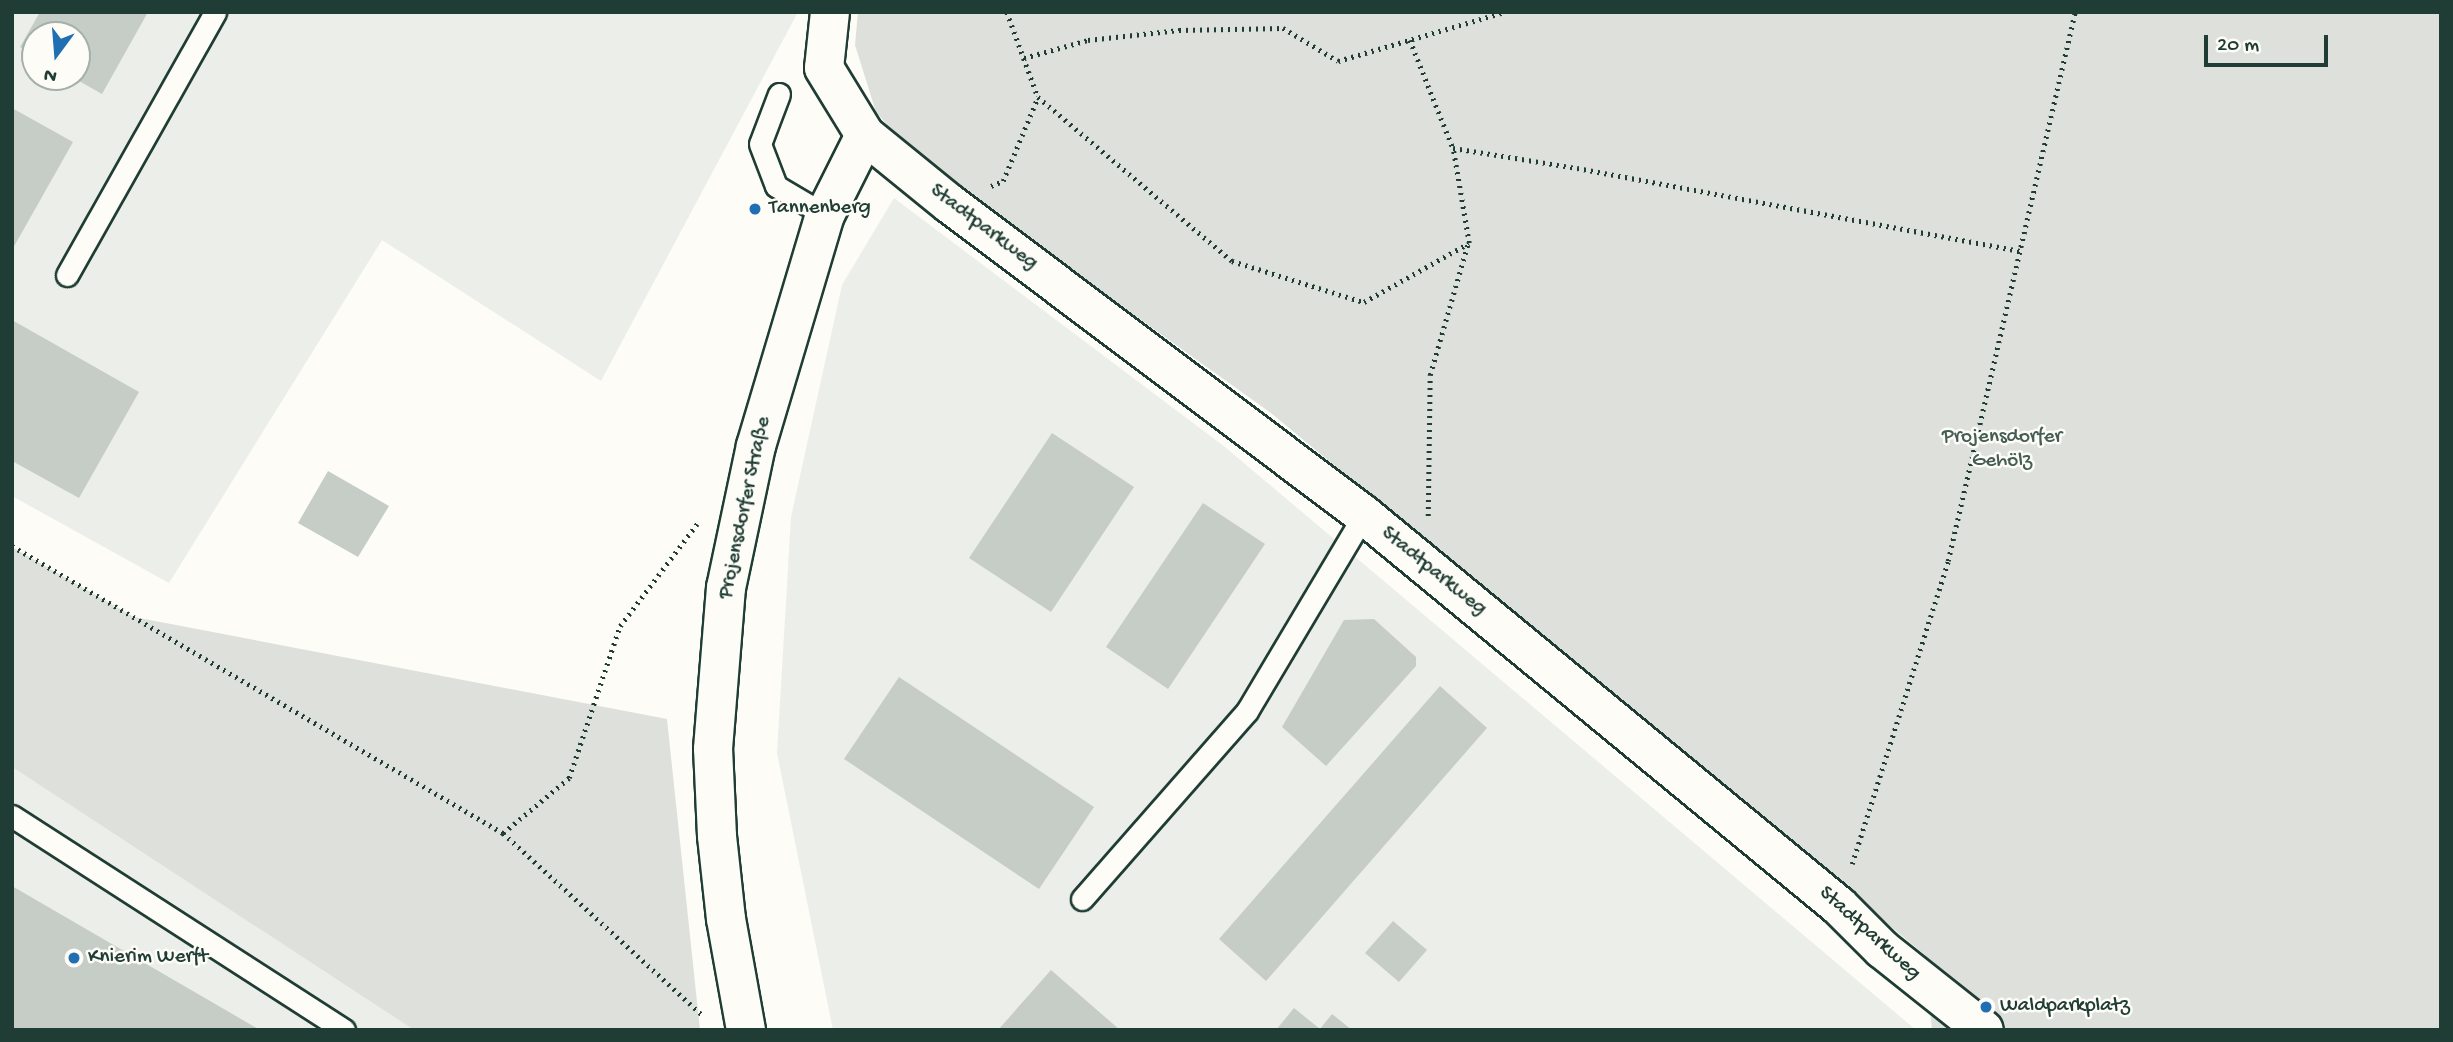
<!DOCTYPE html>
<meta charset="utf-8">
<style>
body{margin:0}
#map{position:relative;width:2453px;height:1042px;overflow:hidden;background:#fdfcf7;font-family:"Gochi Hand",sans-serif}
div>[style]{position:absolute}
.built>*{inset:0;background:#eceee9}
.green>*{inset:0;background:#dde0db}
.building>*{inset:0;background:#c6cdc7}
.path>*{height:4.5px;margin-top:-2.25px;transform-origin:0;background:repeating-linear-gradient(90deg,#1f3d34 0 2px,transparent 0 7px)}
.roads{filter:drop-shadow(2px 0 #1f3d34) drop-shadow(-2px 0 #1f3d34) drop-shadow(0 2px #1f3d34) drop-shadow(0 -2px #1f3d34)}
.lane>*{height:21px;margin:-10.5px;padding:0 10.5px;transform-origin:10.5px;border-radius:10.5px;background:#fdfcf7}
.street>*{height:38px;margin:-19px;padding:0 19px;transform-origin:19px;border-radius:19px;background:#fdfcf7}
.secondary>*{height:38px;margin:-19px;padding:0 19px;transform-origin:19px;border-radius:19px;background:#fdfcf7}
.dots>*{width:19px;height:19px;translate:-50% -50%;box-sizing:border-box;border:4px solid #fdfcf7;border-radius:50%}
span{translate:-50% -50%;white-space:nowrap;text-align:center;line-height:1.15;-webkit-text-stroke:5px #fdfcf7;paint-order:stroke}
.poi-label{font-size:21px;color:#1f3d34}
.left{translate:0 -50%;text-align:left}
.street-label{font-size:21px;color:#1f3d34}
.park-label{font-size:21px;color:#455e55}
.frame{position:absolute;inset:0;border:14px solid #1f3d34;pointer-events:none}
.north{position:absolute;left:21px;top:21px;width:70px;height:70px;box-sizing:border-box;background:#fdfcf7;border:2px solid #a4b0a9;border-radius:50%;rotate:196deg;font-size:19px;font-weight:700;line-height:28px;text-align:center;color:#1f3d34}
.north::after{content:'';display:block;margin:auto;width:24px;height:32px;background:#1f6fb2;clip-path:polygon(50% 0,100% 100%,50% 72%,0 100%)}
.scale{position:absolute;left:2204px;top:35px;width:124px;height:32px;box-sizing:border-box;border:4px solid #1f3d34;border-top:0;padding-left:9px;font-size:21px;line-height:24px;white-space:nowrap;color:#1f3d34;-webkit-text-stroke:5px #fdfcf7;paint-order:stroke}
</style>
<div id="map">
<div class="built">
<i style="clip-path:polygon(evenodd,12px 12px,798px 12px,601px 381px,382px 240px,169px 583px,12px 496px,12px 12px,35px 35px,77px 35px,77px 77px,35px 77px,35px 35px)"></i>
<i style="clip-path:polygon(894px 198px,1225px 447px,1916px 1030px,833px 1030px,777px 753px,791px 517px,842px 285px)"></i>
<i style="clip-path:polygon(12px 767px,414px 1030px,12px 1030px)"></i>
</div>
<div class="green">
<i style="clip-path:polygon(858px 12px,2441px 12px,2441px 1030px,1932px 1030px,1925px 955px,1271px 413px,919px 161px,876px 112px,855px 45px)"></i>
<i style="clip-path:polygon(12px 547px,134px 617px,667px 719px,700px 1030px,414px 1030px,12px 767px)"></i>
</div>
<div class="building">
<i style="clip-path:polygon(40px 12px,148px 12px,102px 94px,72px 77px,77px 77px,77px 35px,35px 35px,35px 56px,20px 47px)"></i>
<i style="clip-path:polygon(12px 108px,73px 142px,12px 250px)"></i>
<i style="clip-path:polygon(12px 320px,139px 392px,79px 498px,12px 461px)"></i>
<i style="clip-path:polygon(1052px 433px,1134px 487px,1051px 612px,969px 558px)"></i>
<i style="clip-path:polygon(328px 471px,389px 506px,358px 557px,298px 523px)"></i>
<i style="clip-path:polygon(1203px 503px,1265px 544px,1168px 689px,1106px 647px)"></i>
<i style="clip-path:polygon(1374px 619px,1416px 657px,1416px 666px,1326px 766px,1282px 727px,1344px 620px)"></i>
<i style="clip-path:polygon(899px 677px,1094px 807px,1039px 889px,844px 759px)"></i>
<i style="clip-path:polygon(1440px 686px,1487px 728px,1266px 981px,1219px 939px)"></i>
<i style="clip-path:polygon(12px 886px,260px 1030px,12px 1030px)"></i>
<i style="clip-path:polygon(1393px 921px,1427px 950px,1399px 982px,1365px 953px)"></i>
<i style="clip-path:polygon(1051px 970px,1120px 1030px,998px 1030px)"></i>
<i style="clip-path:polygon(1294px 1008px,1320px 1029px,1332px 1014px,1352px 1030px,1276px 1030px)"></i>
</div>
<div class="path">
<i style="left:1007px;top:12px;width:90px;rotate:70deg"></i>
<i style="left:1038px;top:97px;width:254px;rotate:40.2deg"></i>
<i style="left:1232px;top:261px;width:138px;rotate:17.3deg"></i>
<i style="left:1364px;top:302px;width:120px;rotate:-29.3deg"></i>
<i style="left:1469px;top:243px;width:96px;rotate:-99.6deg"></i>
<i style="left:1410px;top:40px;width:116px;rotate:68.3deg"></i>
<i style="left:1453px;top:148px;width:126px;rotate:9.2deg"></i>
<i style="left:1577px;top:168px;width:451px;rotate:10.6deg"></i>
<i style="left:1024px;top:58px;width:66px;rotate:-15.7deg"></i>
<i style="left:1088px;top:40px;width:92px;rotate:-6.3deg"></i>
<i style="left:1179px;top:30px;width:104px;rotate:-1.1deg"></i>
<i style="left:1283px;top:28px;width:64px;rotate:31deg"></i>
<i style="left:1338px;top:61px;width:173px;rotate:-16.4deg"></i>
<i style="left:991px;top:186px;width:13px;rotate:-23deg"></i>
<i style="left:1003px;top:181px;width:91px;rotate:-67.4deg"></i>
<i style="left:1428px;top:516px;width:141px;rotate:-89.2deg"></i>
<i style="left:1430px;top:375px;width:137px;rotate:-73.9deg"></i>
<i style="left:12px;top:546px;width:569px;rotate:30.31deg"></i>
<i style="left:503px;top:833px;width:270px;rotate:42.4deg"></i>
<i style="left:503px;top:833px;width:86px;rotate:-39.8deg"></i>
<i style="left:569px;top:778px;width:160px;rotate:-71.5deg"></i>
<i style="left:620px;top:626px;width:128px;rotate:-53deg"></i>
<i style="left:1852px;top:864px;width:318px;rotate:-72.4deg"></i>
<i style="left:1948px;top:561px;width:563px;rotate:-76.97deg"></i>
</div>
<div class="roads">
<div class="lane">
<i style="left:779px;top:94px;width:53px;rotate:110.8deg"></i>
<i style="left:760px;top:144px;width:45px;rotate:69.1deg"></i>
<i style="left:776px;top:186px;width:57px;rotate:30.6deg"></i>
<i style="left:67px;top:275px;width:302px;rotate:-60.6deg"></i>
<i style="left:12px;top:816px;width:395px;rotate:32.8deg"></i>
<i style="left:1082px;top:899px;width:250px;rotate:-48.7deg"></i>
<i style="left:1247px;top:711px;width:228px;rotate:-59.2deg"></i>
</div>
<div class="street">
<i style="left:746px;top:1030px;width:113px;rotate:-100.2deg"></i>
<i style="left:726px;top:919px;width:83px;rotate:-96.2deg"></i>
<i style="left:717px;top:836px;width:87px;rotate:-92.6deg"></i>
<i style="left:713px;top:749px;width:162px;rotate:-85.4deg"></i>
<i style="left:726px;top:588px;width:145px;rotate:-78.1deg"></i>
<i style="left:756px;top:446px;width:241px;rotate:-73.4deg"></i>
<i style="left:825px;top:215px;width:89px;rotate:-63.4deg"></i>
<i style="left:865px;top:135px;width:109px;rotate:39.1deg"></i>
<i style="left:950px;top:204px;width:518px;rotate:36.91deg"></i>
<i style="left:1364px;top:515px;width:615px;rotate:39.46deg"></i>
<i style="left:1839px;top:906px;width:61px;rotate:45deg"></i>
<i style="left:1882px;top:949px;width:130px;rotate:38.5deg"></i>
</div>
<div class="secondary">
<i style="left:830px;top:12px;width:56px;rotate:96.1deg"></i>
<i style="left:824px;top:68px;width:79px;rotate:58.5deg"></i>
</div>
</div>
<div class="dots">
<i style="left:755px;top:209px;background:#1f6fb2"></i>
<i style="left:74px;top:958px;background:#1f6fb2"></i>
<i style="left:1986px;top:1007px;background:#1f6fb2"></i>
</div>
<div class="poi-label">
<span class="left" style="left:769px;top:209px">Tannenberg</span>
<span class="left" style="left:88px;top:958px">Knierim Werft</span>
<span class="left" style="left:2000px;top:1007px">Waldparkplatz</span>
</div>
<div class="street-label">
<span style="left:983px;top:228px;rotate:37deg">Stadtparkweg</span>
<span style="left:746px;top:508px;rotate:-78deg">Projensdorfer Straße</span>
<span style="left:1433px;top:572px;rotate:39deg">Stadtparkweg</span>
<span style="left:1869px;top:934px;rotate:42deg">Stadtparkweg</span>
</div>
<div class="park-label">
<span style="left:2002px;top:450px">Projensdorfer<br>Gehölz</span>
</div>
<div class="frame"></div>
<div class="north">N</div>
<div class="scale">20 m</div>
</div>
